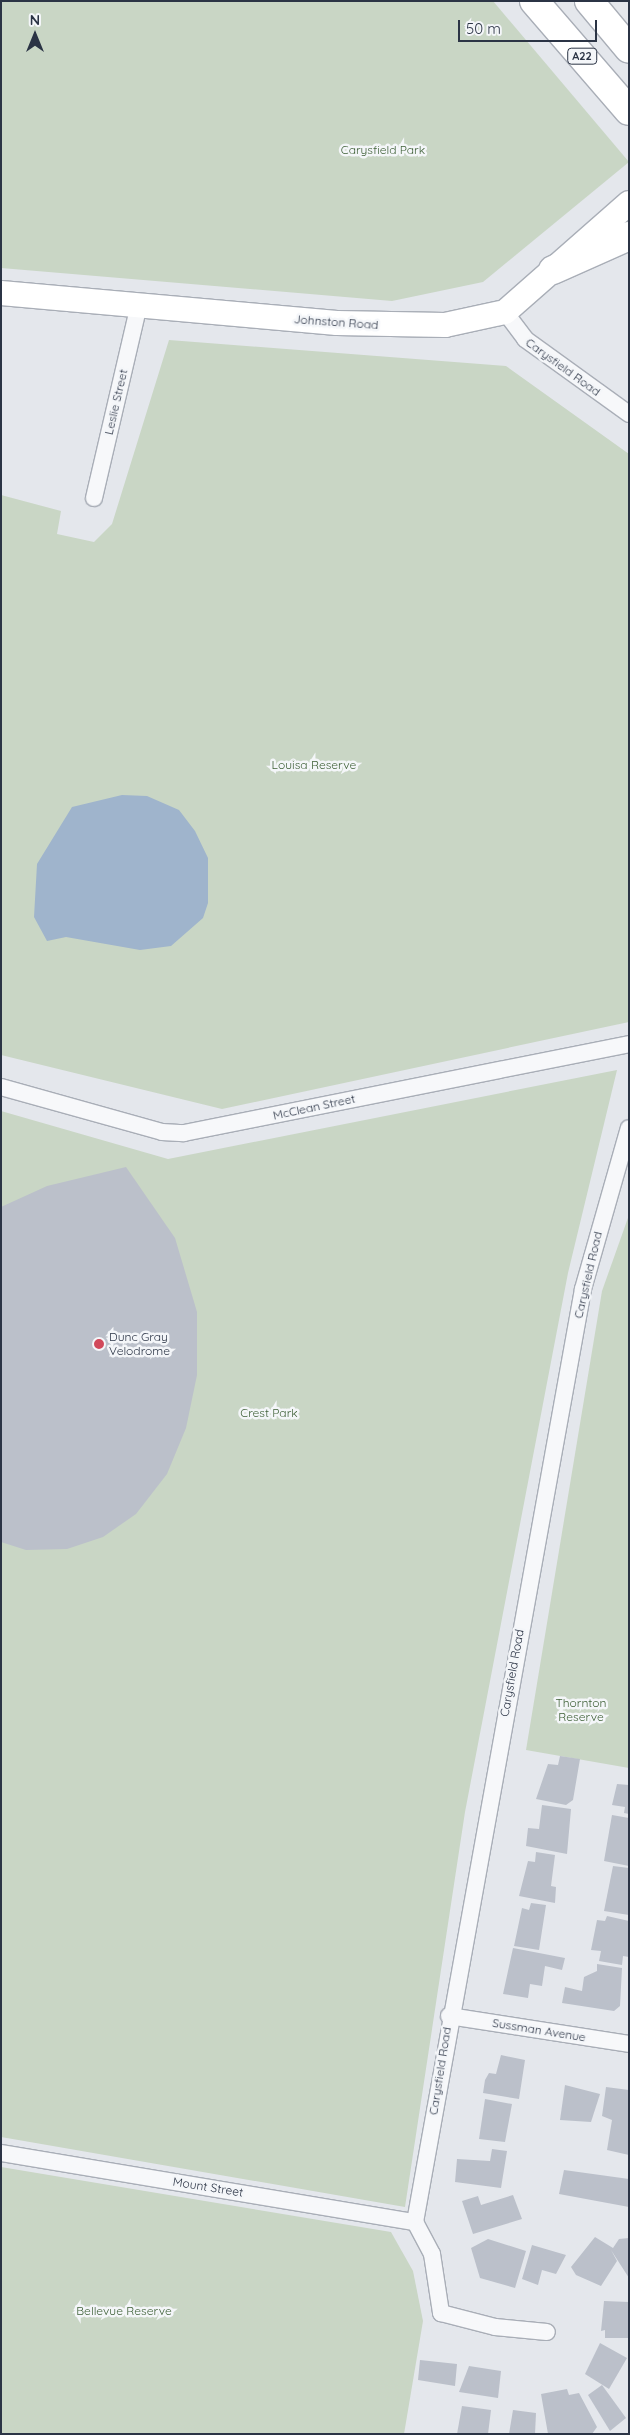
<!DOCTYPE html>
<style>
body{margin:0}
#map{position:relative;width:630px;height:2435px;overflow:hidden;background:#e4e7ec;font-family:Quicksand,sans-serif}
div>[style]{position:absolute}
.green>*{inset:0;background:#c9d6c5}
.water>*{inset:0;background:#9fb4cc}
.building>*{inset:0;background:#bbc0ca}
.roads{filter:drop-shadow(1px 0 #a9aeb7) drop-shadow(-1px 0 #a9aeb7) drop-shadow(0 1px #a9aeb7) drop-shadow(0 -1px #a9aeb7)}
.street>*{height:16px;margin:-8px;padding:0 8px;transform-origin:8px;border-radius:8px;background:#f7f8fa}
.secondary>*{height:24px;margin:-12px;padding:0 12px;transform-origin:12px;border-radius:12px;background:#fff}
.highway>*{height:28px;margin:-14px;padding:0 14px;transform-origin:14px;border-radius:14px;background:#fff}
.dots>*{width:14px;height:14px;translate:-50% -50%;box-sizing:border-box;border:2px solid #f4f6f9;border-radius:50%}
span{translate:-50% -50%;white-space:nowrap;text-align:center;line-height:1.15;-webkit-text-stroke:5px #f4f6f9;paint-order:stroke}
.shield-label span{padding:1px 4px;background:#f4f6f9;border:1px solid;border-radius:4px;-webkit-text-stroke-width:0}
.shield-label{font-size:11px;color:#2b3445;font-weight:700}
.park-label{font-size:12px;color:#3f6138}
.street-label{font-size:12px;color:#2b3445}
.poi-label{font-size:12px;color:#2b3445}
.left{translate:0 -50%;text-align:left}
.frame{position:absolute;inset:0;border:2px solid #2b3445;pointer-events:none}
.north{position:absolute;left:10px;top:10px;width:50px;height:50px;-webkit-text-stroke:4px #f4f6f9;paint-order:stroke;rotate:0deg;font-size:14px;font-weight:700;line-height:20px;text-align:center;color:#2b3445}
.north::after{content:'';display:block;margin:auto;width:18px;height:22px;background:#2b3445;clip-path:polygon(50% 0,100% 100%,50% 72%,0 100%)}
.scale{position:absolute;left:458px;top:20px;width:139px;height:22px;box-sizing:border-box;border:2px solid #2b3445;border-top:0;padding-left:6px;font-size:15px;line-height:18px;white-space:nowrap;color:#2b3445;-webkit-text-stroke:4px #f4f6f9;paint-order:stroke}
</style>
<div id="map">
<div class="green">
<i style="clip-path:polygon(1px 1px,493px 1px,629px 162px,483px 282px,392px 301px,1px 268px)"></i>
<i style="clip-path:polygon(169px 340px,506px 366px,629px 454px,629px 1022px,222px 1109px,1px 1055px,1px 495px,61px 511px,57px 534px,94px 542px,112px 524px)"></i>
<i style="clip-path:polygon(617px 1070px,568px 1273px,465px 1812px,405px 2207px,1px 2137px,1px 1111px,168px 1159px)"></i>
<i style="clip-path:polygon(629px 1215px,629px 1768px,526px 1750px,602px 1291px)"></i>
<i style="clip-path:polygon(1px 2167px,391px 2232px,413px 2271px,423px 2321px,404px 2434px,1px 2434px)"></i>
</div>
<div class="water">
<i style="clip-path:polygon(122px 795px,147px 796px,179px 810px,195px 831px,208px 858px,208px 903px,203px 918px,171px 946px,140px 950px,66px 937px,47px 941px,34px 917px,37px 864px,72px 807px)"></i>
</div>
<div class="building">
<i style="clip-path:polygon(126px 1167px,175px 1238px,197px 1312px,197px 1375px,186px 1428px,167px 1474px,136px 1514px,103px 1537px,67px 1549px,26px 1550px,1px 1542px,1px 1207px,47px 1186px)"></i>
<i style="clip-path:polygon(560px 1756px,580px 1759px,573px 1800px,566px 1805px,536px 1799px,548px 1764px,558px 1765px)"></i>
<i style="clip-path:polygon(617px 1784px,629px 1785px,629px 1814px,624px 1813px,625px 1807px,612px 1805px)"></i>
<i style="clip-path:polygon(542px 1805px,571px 1809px,567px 1854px,526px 1846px,528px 1828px,539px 1829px)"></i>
<i style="clip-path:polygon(612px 1815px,629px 1818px,629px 1866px,604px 1861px)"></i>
<i style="clip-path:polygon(536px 1852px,555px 1855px,551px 1886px,556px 1887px,555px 1903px,519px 1896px,528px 1861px,535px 1862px)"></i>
<i style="clip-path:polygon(613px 1866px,629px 1868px,629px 1915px,604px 1911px)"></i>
<i style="clip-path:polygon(531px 1903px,546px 1905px,539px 1950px,514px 1946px,522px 1908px,529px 1910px)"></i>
<i style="clip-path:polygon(607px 1916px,629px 1921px,629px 1957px,623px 1956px,622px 1965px,599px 1961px,601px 1951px,591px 1950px,597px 1920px,605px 1921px)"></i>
<i style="clip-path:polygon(513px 1948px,565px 1958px,562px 1970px,545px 1966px,542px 1986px,530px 1984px,528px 1998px,503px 1994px)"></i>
<i style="clip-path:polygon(597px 1964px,622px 1968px,620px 2006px,614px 2011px,562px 2003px,565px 1987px,582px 1991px,584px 1977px,597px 1971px)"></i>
<i style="clip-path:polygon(501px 2055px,525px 2060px,519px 2099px,483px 2093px,485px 2080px,489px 2073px,496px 2074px)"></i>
<i style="clip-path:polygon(565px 2085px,600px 2094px,591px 2122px,560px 2120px)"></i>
<i style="clip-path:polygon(606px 2087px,629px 2090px,629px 2155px,607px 2150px,612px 2120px,602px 2116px)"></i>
<i style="clip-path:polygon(485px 2099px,512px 2104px,505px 2142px,479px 2139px)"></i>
<i style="clip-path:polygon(492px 2149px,507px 2151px,501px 2188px,455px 2182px,457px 2159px,490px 2161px)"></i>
<i style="clip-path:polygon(564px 2170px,629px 2179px,629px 2207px,559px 2194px)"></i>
<i style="clip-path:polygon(513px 2195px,522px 2219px,473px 2234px,462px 2201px,478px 2196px,481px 2205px)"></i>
<i style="clip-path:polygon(595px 2237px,613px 2248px,619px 2239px,629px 2238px,629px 2278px,611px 2250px,617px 2261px,601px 2286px,576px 2275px,571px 2267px)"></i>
<i style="clip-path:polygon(488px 2239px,526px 2251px,515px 2288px,480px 2278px,471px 2248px)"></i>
<i style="clip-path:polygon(532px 2245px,566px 2255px,556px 2274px,542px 2270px,538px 2285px,522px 2279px)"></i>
<i style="clip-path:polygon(604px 2301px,629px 2302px,629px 2338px,605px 2338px,605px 2330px,601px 2331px)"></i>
<i style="clip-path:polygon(600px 2343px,627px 2358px,609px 2389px,585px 2374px)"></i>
<i style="clip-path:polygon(420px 2360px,457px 2364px,455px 2386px,418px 2380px)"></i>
<i style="clip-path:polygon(469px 2366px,501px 2371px,498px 2398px,459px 2392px)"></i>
<i style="clip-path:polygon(602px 2385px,626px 2418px,610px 2431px,588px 2395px)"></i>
<i style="clip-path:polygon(567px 2389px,569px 2395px,579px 2393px,597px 2427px,592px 2434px,548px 2434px,541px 2394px)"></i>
<i style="clip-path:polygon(462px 2406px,491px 2410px,488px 2434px,457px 2434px)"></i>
<i style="clip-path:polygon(513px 2410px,536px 2413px,535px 2434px,509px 2434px)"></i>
</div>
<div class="roads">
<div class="street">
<i style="left:505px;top:312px;width:34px;rotate:53deg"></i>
<i style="left:525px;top:339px;width:128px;rotate:35.8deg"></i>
<i style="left:94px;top:498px;width:198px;rotate:-76.9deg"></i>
<i style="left:1px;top:1087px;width:167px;rotate:15.6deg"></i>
<i style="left:162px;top:1132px;width:22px;rotate:3deg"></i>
<i style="left:184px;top:1133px;width:454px;rotate:-11.3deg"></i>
<i style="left:449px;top:2016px;width:182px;rotate:8.8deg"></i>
<i style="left:1px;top:2153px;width:420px;rotate:9.5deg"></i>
<i style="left:415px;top:2222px;width:948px;rotate:-79.79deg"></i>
<i style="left:583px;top:1289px;width:167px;rotate:-74.1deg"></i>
<i style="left:415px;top:2222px;width:36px;rotate:62deg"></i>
<i style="left:432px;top:2254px;width:60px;rotate:81.3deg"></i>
<i style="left:441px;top:2313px;width:56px;rotate:14.5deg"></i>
<i style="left:495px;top:2327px;width:52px;rotate:5.5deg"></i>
</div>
<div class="secondary">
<i style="left:1px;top:293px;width:337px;rotate:5.1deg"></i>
<i style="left:337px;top:323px;width:108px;rotate:1.1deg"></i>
<i style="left:445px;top:325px;width:61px;rotate:-12.2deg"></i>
<i style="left:505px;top:312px;width:165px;rotate:-41.3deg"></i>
</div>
<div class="highway">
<i style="left:534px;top:1px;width:145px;rotate:49.2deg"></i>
<i style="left:589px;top:1px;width:62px;rotate:50.2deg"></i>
<i style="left:553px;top:270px;width:83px;rotate:-24.1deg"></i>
</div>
</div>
<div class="dots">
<i style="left:99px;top:1344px;background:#d1495b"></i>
</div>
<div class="shield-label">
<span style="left:582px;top:56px">A22</span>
</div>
<div class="park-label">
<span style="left:383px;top:150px">Carysfield Park</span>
<span style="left:314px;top:765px">Louisa Reserve</span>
<span style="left:269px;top:1413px">Crest Park</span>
<span style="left:581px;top:1710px">Thornton<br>Reserve</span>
<span style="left:124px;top:2311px">Bellevue Reserve</span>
</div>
<div class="street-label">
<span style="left:336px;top:322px;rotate:4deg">Johnston Road</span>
<span style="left:563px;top:367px;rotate:36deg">Carysfield Road</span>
<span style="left:116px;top:402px;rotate:-77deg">Leslie Street</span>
<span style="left:314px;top:1107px;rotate:-12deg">McClean Street</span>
<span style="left:588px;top:1275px;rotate:-77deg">Carysfield Road</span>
<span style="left:512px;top:1673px;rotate:-80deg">Carysfield Road</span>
<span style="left:539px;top:2030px;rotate:9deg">Sussman Avenue</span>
<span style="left:440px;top:2071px;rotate:-81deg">Carysfield Road</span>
<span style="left:208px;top:2187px;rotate:9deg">Mount Street</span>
</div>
<div class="poi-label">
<span class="left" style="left:109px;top:1344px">Dunc Gray<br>Velodrome</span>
</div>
<div class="frame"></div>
<div class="north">N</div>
<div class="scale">50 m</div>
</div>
